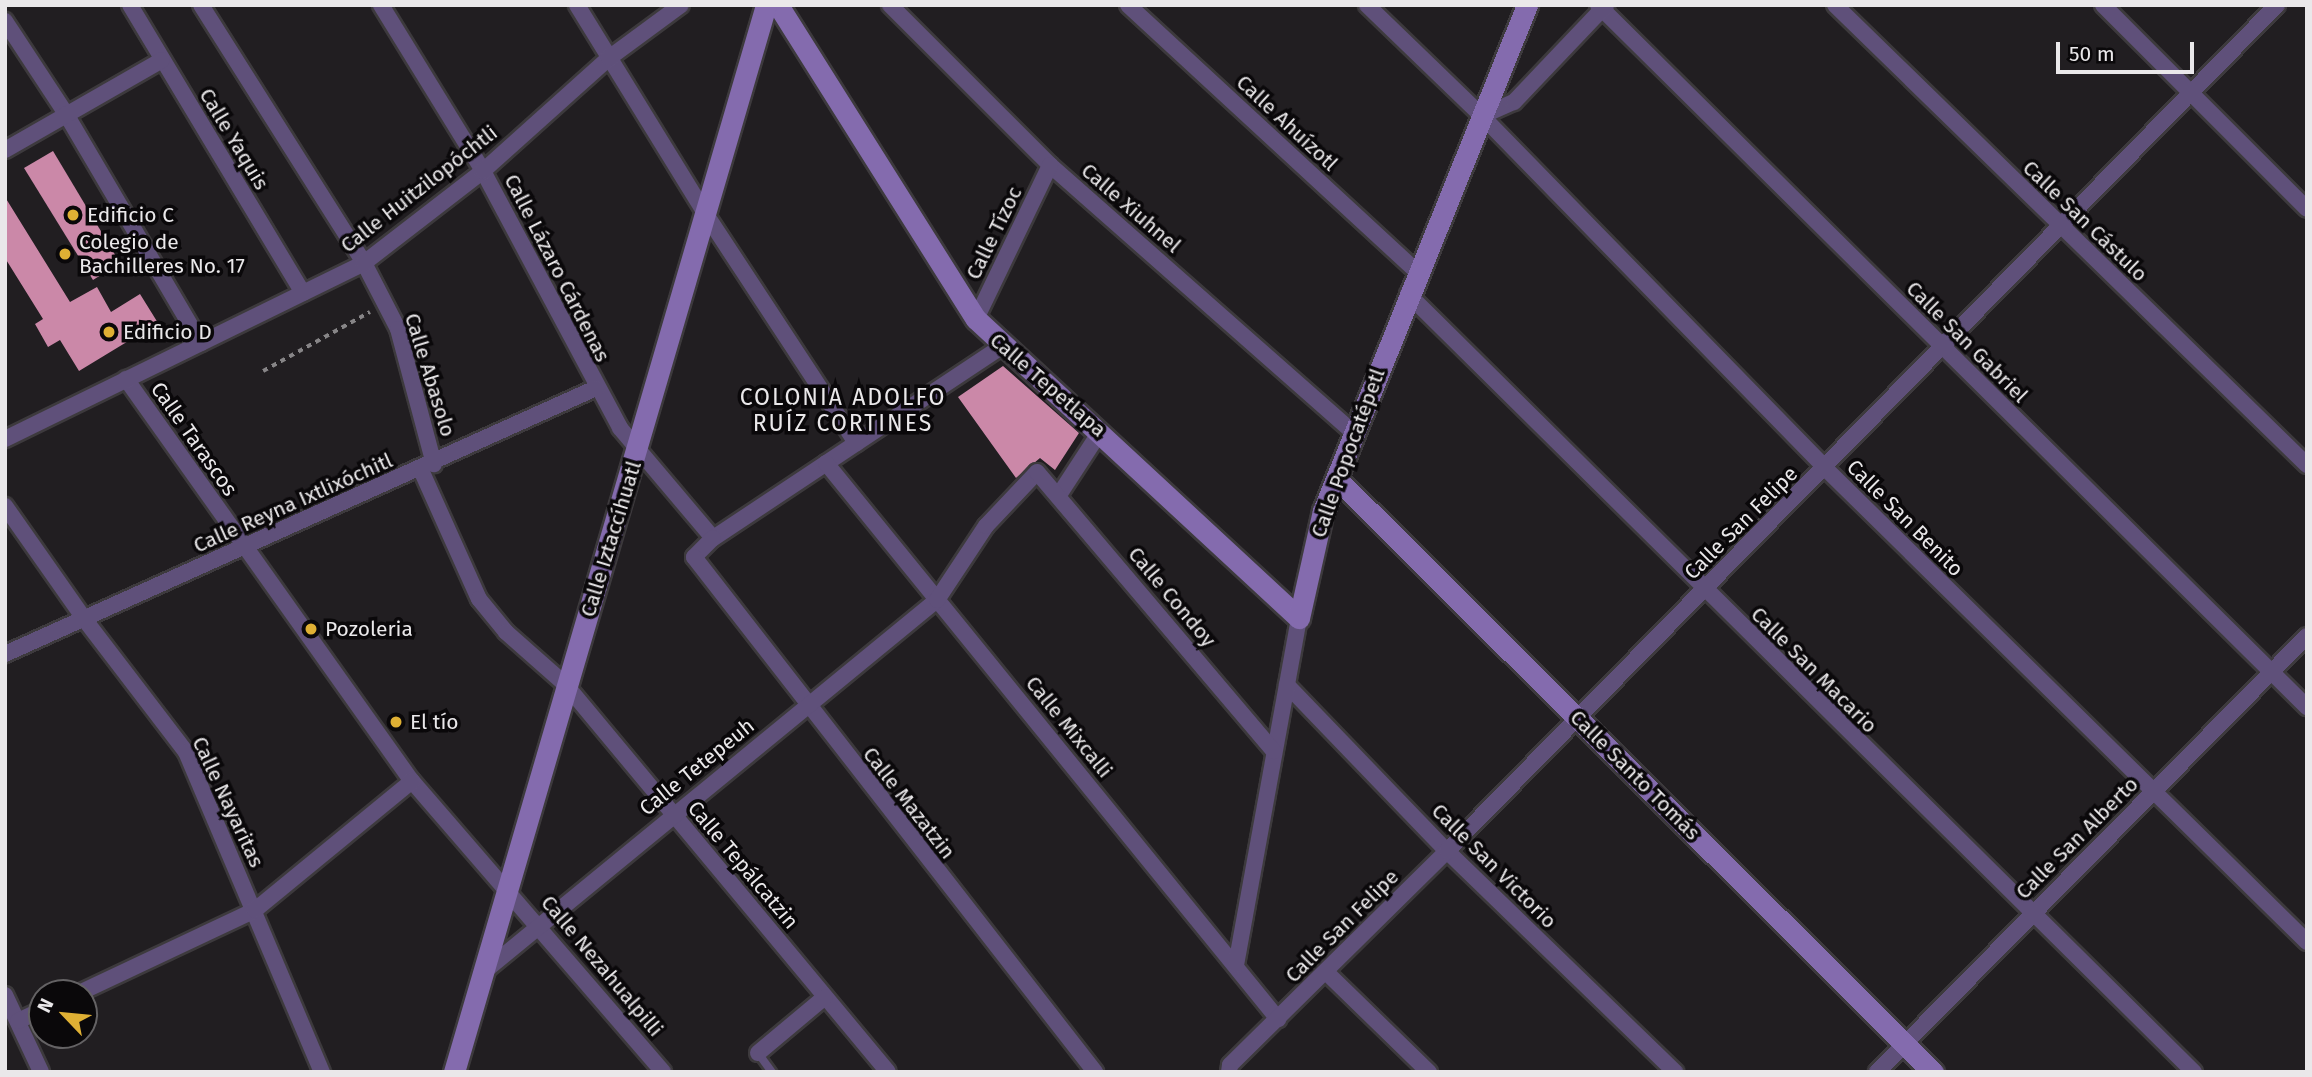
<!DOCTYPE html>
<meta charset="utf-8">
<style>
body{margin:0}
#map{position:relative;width:2312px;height:1077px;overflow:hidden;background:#211e21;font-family:"Fira Sans",sans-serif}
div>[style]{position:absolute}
.building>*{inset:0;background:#cb88a8}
.path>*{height:3.5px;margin-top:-1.75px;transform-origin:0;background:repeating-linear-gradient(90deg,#878587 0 5px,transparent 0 10px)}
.roads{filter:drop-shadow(2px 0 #3d3a3d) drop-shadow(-2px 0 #3d3a3d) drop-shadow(0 2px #3d3a3d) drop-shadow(0 -2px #3d3a3d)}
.lane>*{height:8px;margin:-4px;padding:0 4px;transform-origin:4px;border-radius:4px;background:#5f507a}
.street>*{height:16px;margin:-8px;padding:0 8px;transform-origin:8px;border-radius:8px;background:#5f507a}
.secondary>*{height:21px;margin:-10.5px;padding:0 10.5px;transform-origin:10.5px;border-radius:10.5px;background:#846bae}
.dots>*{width:19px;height:19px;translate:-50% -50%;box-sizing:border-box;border:4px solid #0a080a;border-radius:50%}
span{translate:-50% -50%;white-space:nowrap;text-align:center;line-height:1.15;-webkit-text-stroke:7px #0a080a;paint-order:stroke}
.street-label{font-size:21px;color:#eae8ea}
.poi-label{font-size:21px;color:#eae8ea}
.left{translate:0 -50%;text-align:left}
.neighbourhood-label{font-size:23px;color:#eae8ea;letter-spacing:2px}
.frame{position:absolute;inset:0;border:7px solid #eae8ea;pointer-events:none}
.north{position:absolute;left:28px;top:979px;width:70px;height:70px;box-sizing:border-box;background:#0a080a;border:2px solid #646264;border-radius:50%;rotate:296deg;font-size:19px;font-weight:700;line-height:28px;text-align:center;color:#eae8ea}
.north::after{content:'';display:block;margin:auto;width:24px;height:32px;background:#dfb034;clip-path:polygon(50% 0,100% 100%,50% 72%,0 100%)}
.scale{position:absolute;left:2056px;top:42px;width:138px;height:32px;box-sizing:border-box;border:4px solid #eae8ea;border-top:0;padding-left:9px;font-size:21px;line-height:24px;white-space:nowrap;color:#eae8ea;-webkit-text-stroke:5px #0a080a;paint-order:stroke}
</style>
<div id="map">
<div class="building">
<i style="clip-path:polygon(53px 151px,120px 263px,93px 280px,24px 168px)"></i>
<i style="clip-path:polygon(5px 197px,70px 302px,97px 287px,111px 312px,140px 294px,158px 323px,79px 371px,60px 340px,48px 347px,35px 324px,43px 319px,5px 258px)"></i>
<i style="clip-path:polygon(1003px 366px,1079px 433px,1055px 470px,1040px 458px,1016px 478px,958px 397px)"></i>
</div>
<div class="path">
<i style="left:263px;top:371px;width:122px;rotate:-28.9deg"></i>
</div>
<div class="roads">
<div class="lane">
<i style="left:758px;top:1053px;width:24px;rotate:54deg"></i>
</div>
<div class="street">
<i style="left:130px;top:5px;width:336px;rotate:59deg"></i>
<i style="left:201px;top:5px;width:305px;rotate:57.7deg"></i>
<i style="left:364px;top:263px;width:74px;rotate:62.7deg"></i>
<i style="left:398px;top:329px;width:140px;rotate:75.1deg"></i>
<i style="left:381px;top:5px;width:195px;rotate:58.4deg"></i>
<i style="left:483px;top:171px;width:291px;rotate:61.9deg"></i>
<i style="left:620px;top:428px;width:144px;rotate:49.8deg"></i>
<i style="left:577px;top:5px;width:248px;rotate:58.4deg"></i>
<i style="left:707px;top:216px;width:272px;rotate:56.7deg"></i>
<i style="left:890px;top:5px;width:226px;rotate:45deg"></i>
<i style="left:1050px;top:165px;width:404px;rotate:41.4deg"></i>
<i style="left:1128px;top:5px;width:393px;rotate:42.7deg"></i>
<i style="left:1367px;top:5px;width:160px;rotate:44deg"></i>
<i style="left:1482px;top:116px;width:491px;rotate:45.7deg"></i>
<i style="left:1825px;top:468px;width:676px;rotate:44.52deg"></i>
<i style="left:1598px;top:5px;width:998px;rotate:44.72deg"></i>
<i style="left:1835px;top:5px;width:659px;rotate:44.26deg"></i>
<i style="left:2103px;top:5px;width:288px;rotate:45deg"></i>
<i style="left:5px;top:21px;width:111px;rotate:56.7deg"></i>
<i style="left:66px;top:114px;width:266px;rotate:59.5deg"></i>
<i style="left:1482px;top:116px;width:35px;rotate:-24deg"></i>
<i style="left:1514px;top:102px;width:134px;rotate:-46.5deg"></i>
<i style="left:5px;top:150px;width:181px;rotate:-29.8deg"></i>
<i style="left:1408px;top:294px;width:1106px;rotate:44.71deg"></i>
<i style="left:976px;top:319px;width:171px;rotate:-64.3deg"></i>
<i style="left:1001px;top:347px;width:346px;rotate:146.4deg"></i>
<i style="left:713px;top:538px;width:27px;rotate:135deg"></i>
<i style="left:694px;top:557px;width:653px;rotate:52.09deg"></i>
<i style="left:126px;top:379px;width:493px;rotate:54.6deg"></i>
<i style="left:412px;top:781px;width:384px;rotate:49.2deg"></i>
<i style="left:5px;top:439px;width:400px;rotate:-26.1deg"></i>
<i style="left:364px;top:263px;width:150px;rotate:-37.7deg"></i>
<i style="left:483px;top:171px;width:169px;rotate:-41.9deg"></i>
<i style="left:609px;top:58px;width:89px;rotate:-36.4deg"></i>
<i style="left:826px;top:463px;width:717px;rotate:50.89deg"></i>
<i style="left:421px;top:470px;width:141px;rotate:65.8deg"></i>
<i style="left:479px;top:599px;width:43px;rotate:50.7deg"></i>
<i style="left:506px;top:632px;width:80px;rotate:41.5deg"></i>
<i style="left:566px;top:685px;width:503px;rotate:50.24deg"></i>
<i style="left:1059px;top:495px;width:75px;rotate:-56.9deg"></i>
<i style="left:5px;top:506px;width:139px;rotate:54.9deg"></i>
<i style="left:85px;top:620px;width:166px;rotate:52.6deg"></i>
<i style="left:186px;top:752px;width:348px;rotate:67deg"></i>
<i style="left:5px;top:654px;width:648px;rotate:-24.23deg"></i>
<i style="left:1287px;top:685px;width:231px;rotate:46.1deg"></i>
<i style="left:1447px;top:851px;width:318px;rotate:44.1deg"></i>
<i style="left:1236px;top:965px;width:353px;rotate:-79.7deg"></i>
<i style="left:486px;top:970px;width:583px;rotate:-39.37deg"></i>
<i style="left:937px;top:600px;width:89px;rotate:-56.5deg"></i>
<i style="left:986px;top:526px;width:74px;rotate:-46.6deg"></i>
<i style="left:1037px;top:472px;width:366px;rotate:49.7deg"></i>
<i style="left:1326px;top:972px;width:144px;rotate:44.2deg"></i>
<i style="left:79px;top:993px;width:195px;rotate:-25.2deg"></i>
<i style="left:255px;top:910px;width:203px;rotate:-39.4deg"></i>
<i style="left:5px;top:995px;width:85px;rotate:64.9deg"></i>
<i style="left:18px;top:1021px;width:26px;rotate:-25deg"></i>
<i style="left:758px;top:1053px;width:87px;rotate:-39.9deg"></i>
<i style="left:1229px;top:1072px;width:7px;rotate:-82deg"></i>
<i style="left:1230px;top:1065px;width:305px;rotate:-44.6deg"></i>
<i style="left:1447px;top:851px;width:1185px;rotate:-45.55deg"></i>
<i style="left:1877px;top:1072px;width:612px;rotate:-45.4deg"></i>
</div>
<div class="secondary">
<i style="left:778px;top:5px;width:371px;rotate:57.8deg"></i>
<i style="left:976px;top:319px;width:440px;rotate:42.8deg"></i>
<i style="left:1337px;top:479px;width:841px;rotate:44.86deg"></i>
<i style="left:1299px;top:618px;width:110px;rotate:-77.4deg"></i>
<i style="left:1323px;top:511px;width:546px;rotate:-68.04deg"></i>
<i style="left:454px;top:1072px;width:1112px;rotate:-73.7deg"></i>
</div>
</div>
<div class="dots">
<i style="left:73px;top:215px;background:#dfb034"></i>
<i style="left:65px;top:254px;background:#dfb034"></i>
<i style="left:109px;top:332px;background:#dfb034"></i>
<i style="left:311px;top:629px;background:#dfb034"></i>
<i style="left:396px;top:722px;background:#dfb034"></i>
</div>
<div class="street-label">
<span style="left:1287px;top:123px;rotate:43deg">Calle Ahuízotl</span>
<span style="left:234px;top:139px;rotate:59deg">Calle Yaquis</span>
<span style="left:419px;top:189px;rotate:-38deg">Calle Huitzilopóchtli</span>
<span style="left:1131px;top:208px;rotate:41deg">Calle Xiuhnel</span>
<span style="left:2085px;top:221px;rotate:44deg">Calle San Cástulo</span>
<span style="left:994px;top:233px;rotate:-64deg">Calle Tízoc</span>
<span style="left:557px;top:268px;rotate:63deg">Calle Lázaro Cárdenas</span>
<span style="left:1967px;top:342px;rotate:45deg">Calle San Gabriel</span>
<span style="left:430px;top:375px;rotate:73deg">Calle Abasolo</span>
<span style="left:1048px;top:385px;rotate:41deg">Calle Tepetlapa</span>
<span style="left:194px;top:439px;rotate:55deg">Calle Tarascos</span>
<span style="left:1348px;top:453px;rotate:-70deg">Calle Popocatépetl</span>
<span style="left:293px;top:503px;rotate:-24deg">Calle Reyna Ixtlixóchitl</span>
<span style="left:1905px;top:518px;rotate:45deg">Calle San Benito</span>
<span style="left:1741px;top:523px;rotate:-45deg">Calle San Felipe</span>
<span style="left:611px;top:539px;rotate:-73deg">Calle Iztaccíhuatl</span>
<span style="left:1172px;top:597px;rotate:50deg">Calle Condoy</span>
<span style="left:1814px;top:670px;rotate:45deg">Calle San Macario</span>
<span style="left:1069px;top:727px;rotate:51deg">Calle Mixcalli</span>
<span style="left:697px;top:767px;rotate:-39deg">Calle Tetepeuh</span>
<span style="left:1635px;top:775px;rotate:45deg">Calle Santo Tomás</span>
<span style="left:228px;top:802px;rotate:65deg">Calle Nayaritas</span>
<span style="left:909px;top:803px;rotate:52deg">Calle Mazatzin</span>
<span style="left:2077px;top:838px;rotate:-45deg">Calle San Alberto</span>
<span style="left:743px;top:865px;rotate:50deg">Calle Tepálcatzin</span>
<span style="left:1494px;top:866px;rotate:45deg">Calle San Victorio</span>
<span style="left:1342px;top:926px;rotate:-45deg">Calle San Felipe</span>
<span style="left:602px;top:966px;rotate:50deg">Calle Nezahualpilli</span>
</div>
<div class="poi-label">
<span class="left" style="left:87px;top:215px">Edificio C</span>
<span class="left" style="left:79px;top:254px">Colegio de<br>Bachilleres No. 17</span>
<span class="left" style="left:123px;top:332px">Edificio D</span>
<span class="left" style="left:325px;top:629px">Pozoleria</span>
<span class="left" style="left:410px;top:722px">El tío</span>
</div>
<div class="neighbourhood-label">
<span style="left:843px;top:410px">COLONIA ADOLFO<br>RUÍZ CORTINES</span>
</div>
<div class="frame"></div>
<div class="north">N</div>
<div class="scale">50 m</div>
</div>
